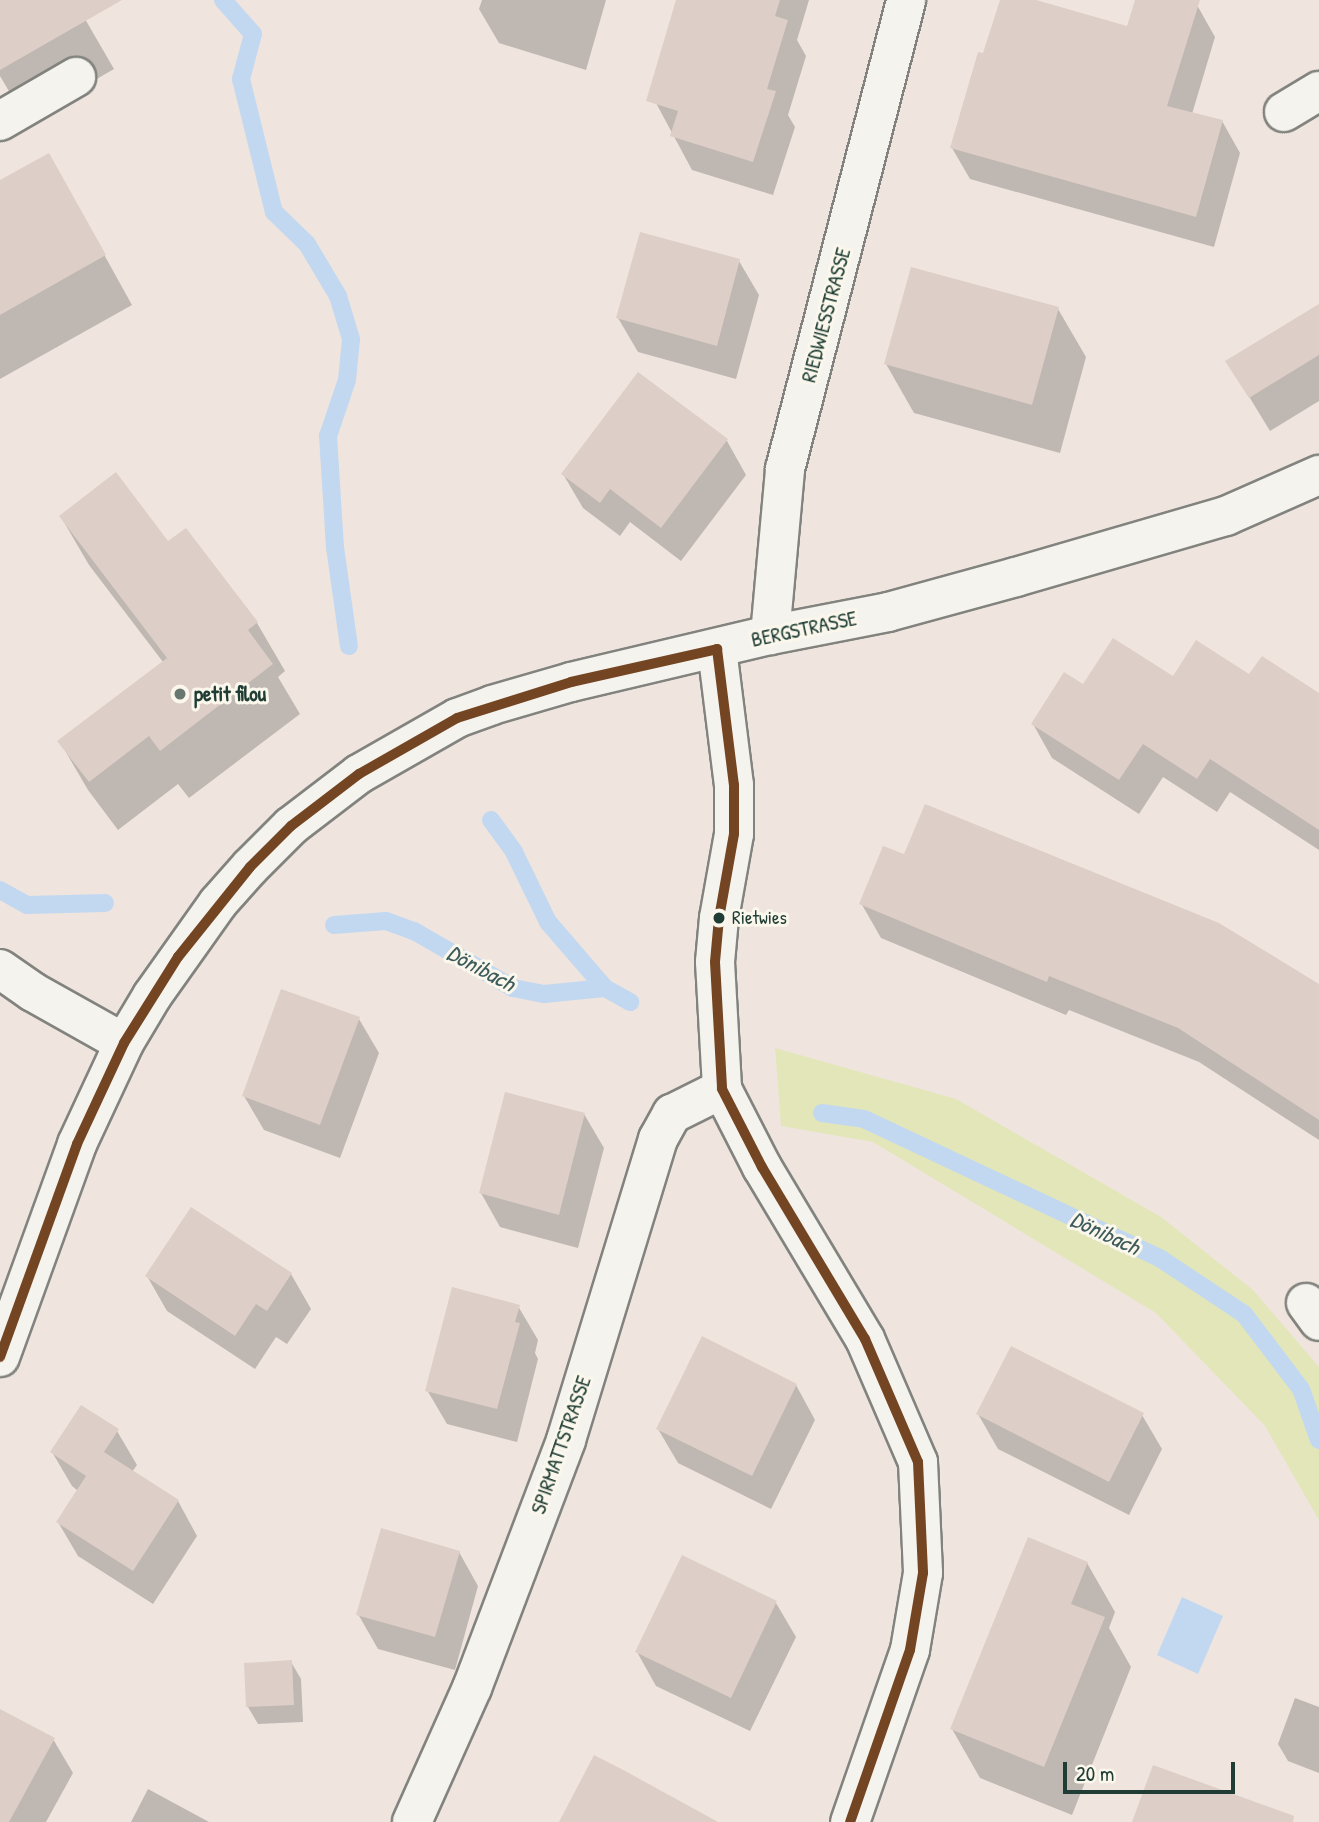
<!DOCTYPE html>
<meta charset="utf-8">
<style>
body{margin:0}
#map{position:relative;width:1319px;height:1822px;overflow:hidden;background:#efe5de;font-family:"Patrick Hand",sans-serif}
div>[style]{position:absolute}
.green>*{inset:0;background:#e2e6b9}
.water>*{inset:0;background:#c2d8f0}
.shadow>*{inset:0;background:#0003}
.stream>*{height:18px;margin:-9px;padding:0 9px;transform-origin:9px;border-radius:9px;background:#c2d8f0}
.building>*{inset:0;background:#ddcec7}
.roads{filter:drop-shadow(2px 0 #82837e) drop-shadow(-2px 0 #82837e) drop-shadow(0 2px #82837e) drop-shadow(0 -2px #82837e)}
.minor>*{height:38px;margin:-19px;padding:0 19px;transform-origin:19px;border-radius:19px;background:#f5f3ee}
.bus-1>*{height:10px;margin:-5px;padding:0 5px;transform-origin:5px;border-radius:5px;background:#734522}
.dots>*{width:19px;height:19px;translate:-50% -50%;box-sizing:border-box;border:4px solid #fbf7ec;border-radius:50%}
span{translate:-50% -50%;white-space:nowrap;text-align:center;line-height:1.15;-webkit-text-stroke:6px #fbf7ec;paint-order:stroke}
.bus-label{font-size:19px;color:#1f3d34}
.left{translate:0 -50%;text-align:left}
.street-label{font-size:21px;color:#1f3d34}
.poi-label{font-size:21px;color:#1f3d34;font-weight:700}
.water-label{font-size:23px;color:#3c5b5b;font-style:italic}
.scale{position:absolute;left:1063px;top:1762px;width:172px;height:32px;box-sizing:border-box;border:4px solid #1f3d34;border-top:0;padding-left:9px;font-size:21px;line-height:24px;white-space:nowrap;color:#1f3d34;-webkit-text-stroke:5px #fbf7ec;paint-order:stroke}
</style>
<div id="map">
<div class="green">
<i style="clip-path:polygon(775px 1048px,956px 1099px,1161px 1217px,1253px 1290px,1319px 1367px,1319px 1520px,1265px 1426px,1156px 1313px,873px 1142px,781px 1126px)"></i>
</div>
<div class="water">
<i style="clip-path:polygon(1182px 1597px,1223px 1616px,1198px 1674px,1157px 1655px)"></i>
</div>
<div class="shadow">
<i style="clip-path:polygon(0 0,74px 0,114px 69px,26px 120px,0 76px)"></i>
<i style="clip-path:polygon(482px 0,606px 0,586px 70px,499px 43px,479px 9px)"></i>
<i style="clip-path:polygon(686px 0,809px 0,797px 40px,806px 56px,788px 115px,795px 127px,773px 195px,692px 170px,656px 103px)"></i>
<i style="clip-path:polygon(1002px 0,1035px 0,1128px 28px,1137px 0,1180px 0,1197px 5px,1215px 37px,1192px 114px,1222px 121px,1240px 153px,1214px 247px,970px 179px,952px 148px)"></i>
<i style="clip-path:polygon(0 182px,76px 204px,132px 305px,0 379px)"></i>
<i style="clip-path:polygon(739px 261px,759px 295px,736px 379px,638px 352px,618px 318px)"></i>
<i style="clip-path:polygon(1058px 309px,1086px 357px,1060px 453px,914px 413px,886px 364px)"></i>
<i style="clip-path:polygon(1319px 329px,1319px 401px,1270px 431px,1228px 362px)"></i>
<i style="clip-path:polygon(727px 441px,746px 475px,681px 561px,630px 522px,620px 536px,583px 508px,563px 474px)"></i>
<i style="clip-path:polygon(61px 517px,167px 544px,185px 530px,257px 623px,285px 671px,278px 677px,300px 714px,189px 798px,178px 784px,118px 830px,88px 790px,60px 742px,163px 662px,89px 565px)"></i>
<i style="clip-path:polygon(1249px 677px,1319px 694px,1319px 850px,1230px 792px,1217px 812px,1163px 777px,1139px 814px,1052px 758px,1033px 724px,1083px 686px,1173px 679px)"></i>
<i style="clip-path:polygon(905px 856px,1319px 987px,1319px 1140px,1199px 1062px,1069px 1010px,1066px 1015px,881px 938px,861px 903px)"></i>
<i style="clip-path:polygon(359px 1019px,379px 1053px,340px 1158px,264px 1130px,244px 1096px)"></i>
<i style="clip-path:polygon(584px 1114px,604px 1148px,578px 1248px,500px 1227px,481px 1193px)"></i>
<i style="clip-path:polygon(291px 1274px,311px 1309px,287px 1344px,276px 1337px,255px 1369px,167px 1311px,147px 1276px)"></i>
<i style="clip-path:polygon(518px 1306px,538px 1340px,535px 1353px,538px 1359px,517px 1442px,447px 1424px,427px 1390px)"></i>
<i style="clip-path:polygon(796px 1385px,815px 1420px,771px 1509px,678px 1463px,658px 1429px)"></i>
<i style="clip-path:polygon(978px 1414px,1142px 1415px,1162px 1449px,1129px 1515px,998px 1449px)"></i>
<i style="clip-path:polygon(117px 1431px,137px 1465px,132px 1472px,178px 1501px,197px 1536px,153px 1604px,78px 1556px,58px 1522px,78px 1491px,72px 1486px,52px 1452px)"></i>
<i style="clip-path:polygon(459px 1552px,478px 1586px,455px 1670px,378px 1649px,358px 1614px)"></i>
<i style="clip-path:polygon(683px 1557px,776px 1603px,796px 1637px,750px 1731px,656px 1686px,637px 1652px)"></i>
<i style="clip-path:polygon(1087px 1563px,1115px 1612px,1109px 1628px,1131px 1667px,1072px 1815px,980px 1778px,952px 1729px)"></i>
<i style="clip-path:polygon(291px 1662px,301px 1679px,303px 1722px,258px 1724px,248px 1707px,246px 1664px)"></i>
<i style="clip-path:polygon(1295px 1698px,1319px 1707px,1319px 1773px,1288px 1761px,1278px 1744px)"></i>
<i style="clip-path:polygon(0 1710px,53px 1739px,73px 1773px,46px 1822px,0 1822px)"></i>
<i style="clip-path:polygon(148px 1789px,209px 1822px,131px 1822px)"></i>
</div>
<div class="stream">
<i style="left:223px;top:0;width:45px;rotate:48.6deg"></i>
<i style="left:253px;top:34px;width:47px;rotate:104.9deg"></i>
<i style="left:241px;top:79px;width:137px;rotate:76.1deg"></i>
<i style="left:274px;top:212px;width:46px;rotate:44.1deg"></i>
<i style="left:307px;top:244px;width:61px;rotate:59.2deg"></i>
<i style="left:338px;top:296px;width:45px;rotate:73.2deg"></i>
<i style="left:351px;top:339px;width:41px;rotate:95.6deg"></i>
<i style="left:347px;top:380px;width:59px;rotate:108.7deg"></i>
<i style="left:328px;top:436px;width:111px;rotate:86.4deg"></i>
<i style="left:335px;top:547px;width:100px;rotate:82deg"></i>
<i style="left:491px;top:820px;width:39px;rotate:54deg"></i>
<i style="left:514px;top:852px;width:78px;rotate:64.1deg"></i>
<i style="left:548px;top:922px;width:87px;rotate:49.2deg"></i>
<i style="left:0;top:890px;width:31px;rotate:29deg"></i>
<i style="left:27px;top:905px;width:78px;rotate:-1.5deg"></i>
<i style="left:334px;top:925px;width:52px;rotate:-4.4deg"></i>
<i style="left:386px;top:921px;width:30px;rotate:20deg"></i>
<i style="left:414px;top:931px;width:114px;rotate:29.9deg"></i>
<i style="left:513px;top:988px;width:32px;rotate:11deg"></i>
<i style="left:544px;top:994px;width:61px;rotate:-5.6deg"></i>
<i style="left:605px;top:988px;width:29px;rotate:29deg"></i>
<i style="left:822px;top:1113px;width:42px;rotate:8.1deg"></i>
<i style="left:864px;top:1119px;width:328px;rotate:25.2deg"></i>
<i style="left:1161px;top:1259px;width:100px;rotate:33.5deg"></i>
<i style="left:1244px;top:1314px;width:94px;rotate:52.8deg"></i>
<i style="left:1301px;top:1389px;width:54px;rotate:70.6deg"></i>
</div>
<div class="building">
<i style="clip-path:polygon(0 0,122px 0,0 70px)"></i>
<i style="clip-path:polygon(676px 0,780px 0,775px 16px,788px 20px,767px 89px,776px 91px,753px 162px,670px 136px,678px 111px,646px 101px)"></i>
<i style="clip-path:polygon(1000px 0,1036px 0,1127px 26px,1135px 0,1200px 0,1167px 106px,1223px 120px,1196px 217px,950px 148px,978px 52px,983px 53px)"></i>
<i style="clip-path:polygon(49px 153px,106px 255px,0 315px,0 180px)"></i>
<i style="clip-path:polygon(640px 232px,740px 259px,717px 346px,616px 318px)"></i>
<i style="clip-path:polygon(911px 267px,1059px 307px,1032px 405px,884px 364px)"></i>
<i style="clip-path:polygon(1319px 304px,1319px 355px,1249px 398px,1225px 361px)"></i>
<i style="clip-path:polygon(638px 372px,728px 439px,661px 528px,610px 489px,600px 503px,561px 474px)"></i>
<i style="clip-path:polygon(116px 472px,168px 541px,186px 528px,258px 622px,248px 630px,273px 664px,160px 751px,149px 736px,89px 782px,57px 741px,167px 658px,59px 516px)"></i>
<i style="clip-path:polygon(1113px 638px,1173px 676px,1196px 640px,1249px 674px,1262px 656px,1319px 693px,1319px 830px,1210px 759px,1197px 779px,1143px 744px,1119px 780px,1031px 724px,1064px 672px,1083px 684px)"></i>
<i style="clip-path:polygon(925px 804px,1219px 923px,1319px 984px,1319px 1120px,1178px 1028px,1049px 976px,1047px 982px,859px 904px,883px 846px,904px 854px)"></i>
<i style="clip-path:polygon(281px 989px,360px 1017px,320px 1125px,242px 1096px)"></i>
<i style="clip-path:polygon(505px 1092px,585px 1113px,559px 1215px,479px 1193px)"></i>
<i style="clip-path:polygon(191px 1207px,292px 1273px,267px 1311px,256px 1304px,235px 1336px,145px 1276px)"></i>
<i style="clip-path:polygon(452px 1287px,520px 1305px,515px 1322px,520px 1323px,497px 1409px,425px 1391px)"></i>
<i style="clip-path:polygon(702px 1336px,797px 1384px,752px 1476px,656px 1429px)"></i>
<i style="clip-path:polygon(1011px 1346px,1144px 1413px,1109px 1482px,976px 1414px)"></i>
<i style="clip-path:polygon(81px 1405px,119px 1429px,104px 1452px,179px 1500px,133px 1571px,56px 1522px,86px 1476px,50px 1452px)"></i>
<i style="clip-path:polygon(381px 1528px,460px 1551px,435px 1637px,356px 1615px)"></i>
<i style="clip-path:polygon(1028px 1537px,1088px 1562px,1071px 1604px,1105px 1617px,1044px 1767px,950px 1729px)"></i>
<i style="clip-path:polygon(682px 1555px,777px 1601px,731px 1698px,635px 1652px)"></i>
<i style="clip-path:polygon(292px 1660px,294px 1705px,246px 1707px,244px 1663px)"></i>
<i style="clip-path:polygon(0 1709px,55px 1738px,9px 1822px,0 1822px)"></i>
<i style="clip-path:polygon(594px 1755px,627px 1772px,718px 1822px,559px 1822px)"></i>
<i style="clip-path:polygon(1153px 1765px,1294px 1816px,1293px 1822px,1132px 1822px)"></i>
</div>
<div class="roads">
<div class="minor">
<i style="left:1284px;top:112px;width:41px;rotate:-31deg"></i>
<i style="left:0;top:121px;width:88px;rotate:-30.1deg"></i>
<i style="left:770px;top:635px;width:167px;rotate:-84.8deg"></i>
<i style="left:785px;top:469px;width:484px;rotate:-75.5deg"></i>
<i style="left:717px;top:649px;width:137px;rotate:82.9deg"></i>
<i style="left:734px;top:785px;width:49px;rotate:90deg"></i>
<i style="left:734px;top:834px;width:85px;rotate:100.1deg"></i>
<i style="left:719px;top:918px;width:44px;rotate:95.2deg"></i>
<i style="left:715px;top:962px;width:127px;rotate:86.8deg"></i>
<i style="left:722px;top:1089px;width:88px;rotate:62.9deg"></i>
<i style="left:762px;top:1167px;width:200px;rotate:59.1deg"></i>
<i style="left:865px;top:1339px;width:134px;rotate:66.7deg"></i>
<i style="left:918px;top:1462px;width:111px;rotate:87.4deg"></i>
<i style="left:923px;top:1573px;width:78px;rotate:99.6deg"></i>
<i style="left:910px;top:1650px;width:182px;rotate:109.2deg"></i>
<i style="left:0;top:969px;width:40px;rotate:34.9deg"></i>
<i style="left:33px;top:992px;width:104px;rotate:29.3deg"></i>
<i style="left:1306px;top:1303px;width:22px;rotate:54deg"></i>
<i style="left:0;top:1357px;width:226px;rotate:-70.1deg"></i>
<i style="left:77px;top:1144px;width:111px;rotate:-65deg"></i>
<i style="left:124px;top:1043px;width:55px;rotate:-59.2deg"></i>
<i style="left:152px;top:996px;width:114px;rotate:-54.6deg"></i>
<i style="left:218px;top:903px;width:48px;rotate:-48.4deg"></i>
<i style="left:250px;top:867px;width:58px;rotate:-45deg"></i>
<i style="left:291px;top:826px;width:86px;rotate:-37.4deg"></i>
<i style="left:359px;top:774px;width:113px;rotate:-29.7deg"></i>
<i style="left:457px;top:718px;width:37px;rotate:-20deg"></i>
<i style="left:492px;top:705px;width:82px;rotate:-16.2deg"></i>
<i style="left:571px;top:682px;width:204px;rotate:-13.3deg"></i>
<i style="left:770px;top:635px;width:120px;rotate:-11deg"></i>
<i style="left:888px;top:612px;width:133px;rotate:-15.3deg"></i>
<i style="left:1016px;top:577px;width:219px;rotate:-16.2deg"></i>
<i style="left:1226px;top:516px;width:102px;rotate:-23.8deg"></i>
<i style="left:412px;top:1822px;width:147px;rotate:-65.9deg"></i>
<i style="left:472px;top:1688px;width:265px;rotate:-69.2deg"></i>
<i style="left:566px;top:1440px;width:315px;rotate:-73deg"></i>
<i style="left:658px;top:1139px;width:29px;rotate:-61deg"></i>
<i style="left:672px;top:1114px;width:56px;rotate:-26.6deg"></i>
</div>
</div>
<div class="bus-1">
<i style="left:717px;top:649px;width:137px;rotate:82.9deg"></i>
<i style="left:734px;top:785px;width:49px;rotate:90deg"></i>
<i style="left:734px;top:834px;width:85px;rotate:100.1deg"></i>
<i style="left:719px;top:918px;width:44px;rotate:95.2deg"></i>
<i style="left:715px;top:962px;width:127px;rotate:86.8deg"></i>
<i style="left:722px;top:1089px;width:88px;rotate:62.9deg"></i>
<i style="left:762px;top:1167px;width:200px;rotate:59.1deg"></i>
<i style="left:865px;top:1339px;width:134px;rotate:66.7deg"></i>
<i style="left:918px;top:1462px;width:111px;rotate:87.4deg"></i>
<i style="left:923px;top:1573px;width:78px;rotate:99.6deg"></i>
<i style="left:910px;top:1650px;width:182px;rotate:109.2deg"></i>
<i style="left:0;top:1357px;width:226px;rotate:-70.1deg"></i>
<i style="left:77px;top:1144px;width:111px;rotate:-65deg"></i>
<i style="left:124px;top:1043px;width:102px;rotate:-57.9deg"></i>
<i style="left:178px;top:957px;width:115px;rotate:-51.3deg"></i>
<i style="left:250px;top:867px;width:58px;rotate:-45deg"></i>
<i style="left:291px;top:826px;width:86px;rotate:-37.4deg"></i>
<i style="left:359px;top:774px;width:113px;rotate:-29.7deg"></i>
<i style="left:457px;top:718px;width:120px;rotate:-17.5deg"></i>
<i style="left:571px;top:682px;width:150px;rotate:-12.7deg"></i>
</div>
<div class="dots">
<i style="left:180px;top:694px;background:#687870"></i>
<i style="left:719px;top:918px;background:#1f3d34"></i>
</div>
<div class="bus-label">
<span class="left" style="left:732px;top:918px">Rietwies</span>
</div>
<div class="street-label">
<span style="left:826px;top:315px;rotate:-75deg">RIEDWIESSTRASSE</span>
<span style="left:804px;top:629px;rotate:-12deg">BERGSTRASSE</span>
<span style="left:561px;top:1445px;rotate:-71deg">SPIRMATTSTRASSE</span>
</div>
<div class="poi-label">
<span class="left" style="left:194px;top:694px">petit filou</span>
</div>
<div class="water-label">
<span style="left:481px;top:968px;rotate:28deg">Dönibach</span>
<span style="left:1105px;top:1233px;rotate:25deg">Dönibach</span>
</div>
<div class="scale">20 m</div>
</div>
